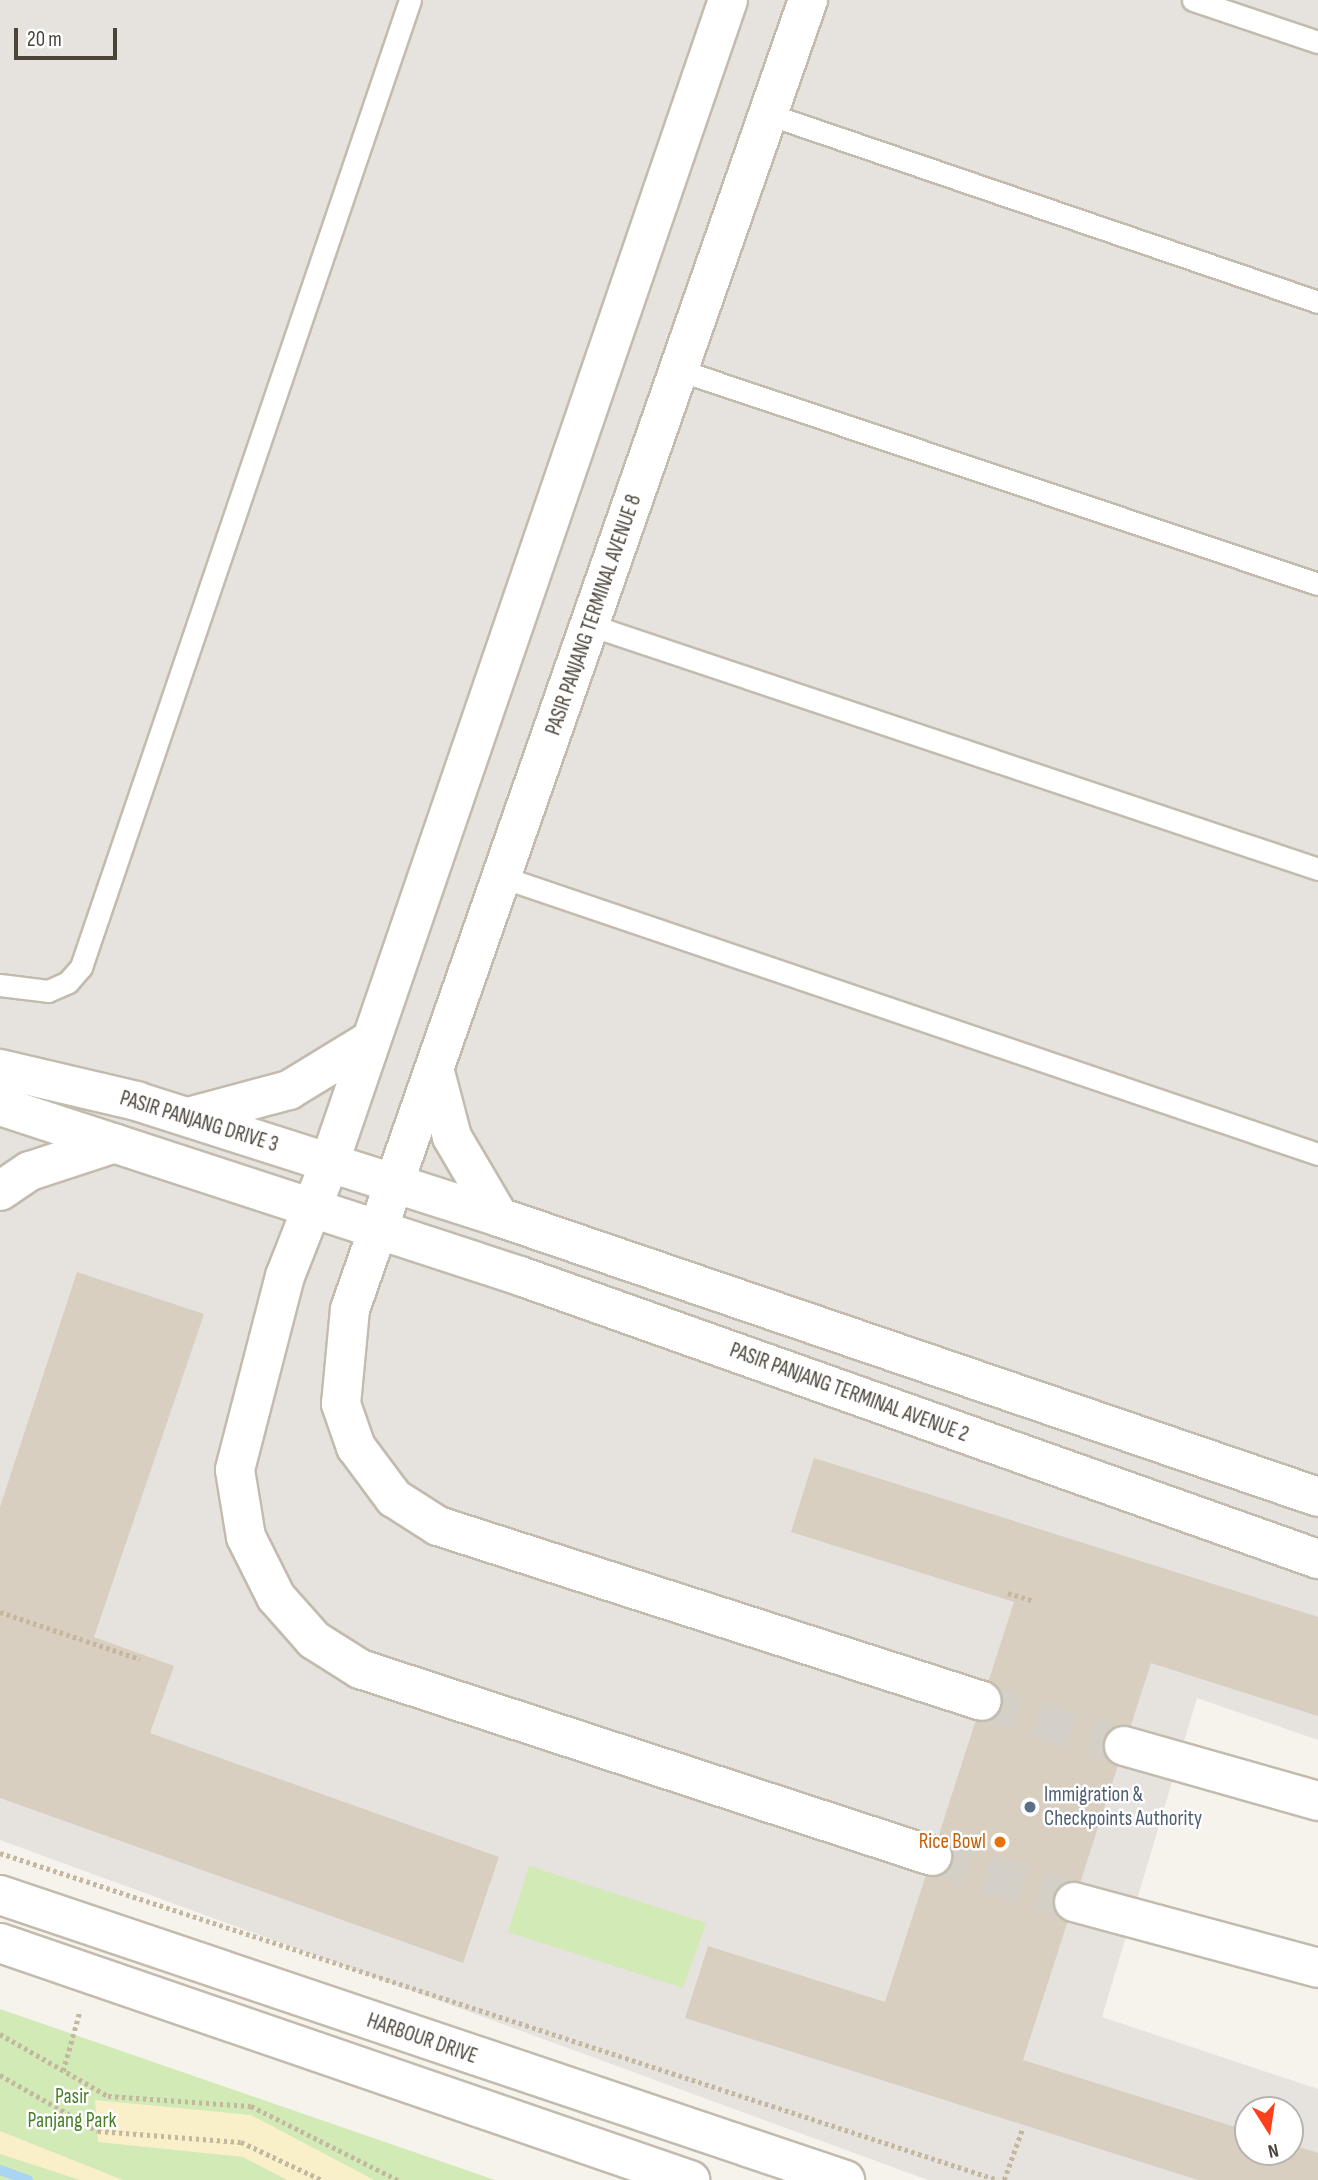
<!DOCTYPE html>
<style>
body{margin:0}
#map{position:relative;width:1318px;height:2180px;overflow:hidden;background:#f6f3ec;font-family:"Sofia Sans Condensed",sans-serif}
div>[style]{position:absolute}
.industrial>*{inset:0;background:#e6e2dd}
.green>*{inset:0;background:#d2eab5}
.sand>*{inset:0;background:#f9efc9}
.stream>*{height:10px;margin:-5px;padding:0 5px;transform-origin:5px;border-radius:5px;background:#a9d4f2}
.building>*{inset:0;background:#d8cfc1}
.minor-tunnel>*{height:38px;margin-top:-19px;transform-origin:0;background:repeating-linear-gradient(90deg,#d4d0c8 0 38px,transparent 0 57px)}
.path>*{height:4.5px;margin-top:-2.25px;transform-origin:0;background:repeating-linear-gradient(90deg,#c4b79f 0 3.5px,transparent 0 7px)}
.roads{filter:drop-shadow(2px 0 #c2bbae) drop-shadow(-2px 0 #c2bbae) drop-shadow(0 2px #c2bbae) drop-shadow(0 -2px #c2bbae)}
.service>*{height:21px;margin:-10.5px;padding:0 10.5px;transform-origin:10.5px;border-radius:10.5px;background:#fff}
.minor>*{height:38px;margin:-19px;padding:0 19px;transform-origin:19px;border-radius:19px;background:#fff}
.tertiary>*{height:38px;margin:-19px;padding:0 19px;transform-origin:19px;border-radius:19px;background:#fff}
.dots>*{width:19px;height:19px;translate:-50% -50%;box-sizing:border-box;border:4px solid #fff;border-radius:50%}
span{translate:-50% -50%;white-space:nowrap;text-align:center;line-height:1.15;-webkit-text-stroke:5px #fff;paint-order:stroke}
.street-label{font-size:21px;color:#4b4439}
.service-label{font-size:21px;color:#4e5e75}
.left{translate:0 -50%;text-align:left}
.food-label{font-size:21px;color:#c56008}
.right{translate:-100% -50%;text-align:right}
.park-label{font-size:21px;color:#4a7f2a}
.north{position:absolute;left:1234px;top:2096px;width:70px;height:70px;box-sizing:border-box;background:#fff;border:2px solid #b7b4b0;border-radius:50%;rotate:168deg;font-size:19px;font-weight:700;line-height:28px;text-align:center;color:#4b4439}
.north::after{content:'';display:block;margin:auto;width:24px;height:32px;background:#fc3f1d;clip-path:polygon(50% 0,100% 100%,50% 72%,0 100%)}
.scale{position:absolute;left:14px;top:28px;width:103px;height:32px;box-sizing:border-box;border:4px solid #4b4439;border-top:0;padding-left:9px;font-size:21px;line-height:24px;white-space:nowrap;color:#4b4439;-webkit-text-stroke:5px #fff;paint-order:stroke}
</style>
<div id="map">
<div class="industrial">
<i style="clip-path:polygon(evenodd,0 0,1318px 0,1318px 1740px,1197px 1698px,1102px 2017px,1318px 2089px,1318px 2180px,928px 2180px,0 1840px,0 0,1248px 2110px,1290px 2110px,1290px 2152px,1248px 2152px,1248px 2110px)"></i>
</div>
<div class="green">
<i style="clip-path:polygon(529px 1866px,706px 1923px,683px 1988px,508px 1932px)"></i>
<i style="clip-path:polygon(0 2009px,495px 2180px,0 2180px)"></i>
</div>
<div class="sand">
<i style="clip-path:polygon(95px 2100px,251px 2115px,374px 2180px,287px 2180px,243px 2157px,98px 2142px)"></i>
<i style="clip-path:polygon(0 2131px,123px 2180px,80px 2180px,0 2154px)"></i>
</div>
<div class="stream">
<i style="left:0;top:2170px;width:30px;rotate:20deg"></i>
</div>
<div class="building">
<i style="clip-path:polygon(77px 1272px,204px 1314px,94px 1637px,174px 1666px,150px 1733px,499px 1857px,463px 1963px,0 1798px,0 1507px)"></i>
<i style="clip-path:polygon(814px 1458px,1318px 1617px,1318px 1716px,1151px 1663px,1023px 2060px,1248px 2131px,1248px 2152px,1290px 2152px,1290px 2144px,1318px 2153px,1318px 2180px,1198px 2180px,685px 2018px,708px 1946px,885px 2002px,1014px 1602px,791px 1532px)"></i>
</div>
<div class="minor-tunnel">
<i style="left:982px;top:1701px;width:149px;rotate:17.6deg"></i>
<i style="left:932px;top:1856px;width:149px;rotate:17.9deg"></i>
</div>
<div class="path">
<i style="left:1008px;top:1593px;width:27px;rotate:17deg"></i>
<i style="left:0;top:1612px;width:148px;rotate:18.6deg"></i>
<i style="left:0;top:1853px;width:1050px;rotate:18.14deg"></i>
<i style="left:0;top:2034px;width:125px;rotate:29.9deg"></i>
<i style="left:108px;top:2096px;width:143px;rotate:4deg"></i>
<i style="left:251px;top:2106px;width:165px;rotate:26.7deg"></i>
<i style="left:63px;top:2071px;width:63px;rotate:-74.4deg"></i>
<i style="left:0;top:2075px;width:113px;rotate:29.7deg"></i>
<i style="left:98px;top:2131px;width:143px;rotate:4.4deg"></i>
<i style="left:241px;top:2142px;width:89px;rotate:25.1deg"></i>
<i style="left:1004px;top:2180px;width:56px;rotate:-70.3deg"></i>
</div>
<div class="roads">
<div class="service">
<i style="left:1193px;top:0;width:132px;rotate:18.6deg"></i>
<i style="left:768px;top:114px;width:581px;rotate:18.87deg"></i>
<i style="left:679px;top:370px;width:674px;rotate:18.52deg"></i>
<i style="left:590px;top:625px;width:768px;rotate:18.53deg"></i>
<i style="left:502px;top:877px;width:862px;rotate:18.75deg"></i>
<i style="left:0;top:985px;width:48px;rotate:7.1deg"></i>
<i style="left:48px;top:991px;width:22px;rotate:-24deg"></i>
<i style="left:68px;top:982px;width:20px;rotate:-49deg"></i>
<i style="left:81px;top:967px;width:1021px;rotate:-71.21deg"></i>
</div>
<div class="minor">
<i style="left:728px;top:0;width:1230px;rotate:108.92deg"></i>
<i style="left:329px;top:1164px;width:120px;rotate:111.4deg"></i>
<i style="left:285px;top:1276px;width:200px;rotate:104.5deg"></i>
<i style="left:235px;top:1470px;width:68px;rotate:80.7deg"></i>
<i style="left:246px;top:1537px;width:67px;rotate:63.4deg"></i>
<i style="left:276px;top:1597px;width:57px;rotate:48.5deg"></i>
<i style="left:314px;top:1640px;width:54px;rotate:32.2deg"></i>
<i style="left:360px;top:1669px;width:602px;rotate:18.1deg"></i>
<i style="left:808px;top:0;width:1387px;rotate:109.28deg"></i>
<i style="left:350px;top:1309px;width:95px;rotate:95.4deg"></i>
<i style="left:341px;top:1404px;width:46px;rotate:70.8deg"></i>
<i style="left:356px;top:1447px;width:64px;rotate:53.3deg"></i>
<i style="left:394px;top:1498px;width:52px;rotate:32.5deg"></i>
<i style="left:438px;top:1526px;width:571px;rotate:17.83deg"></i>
<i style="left:0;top:1069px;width:140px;rotate:13.2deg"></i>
<i style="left:136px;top:1101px;width:381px;rotate:17.7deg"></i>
<i style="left:499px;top:1217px;width:866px;rotate:18.87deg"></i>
<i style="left:435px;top:1072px;width:67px;rotate:75.3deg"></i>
<i style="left:452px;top:1137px;width:93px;rotate:59.6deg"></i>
<i style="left:0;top:1106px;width:547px;rotate:18.1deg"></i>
<i style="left:520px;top:1276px;width:847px;rotate:19.53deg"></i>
<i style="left:188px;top:1117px;width:105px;rotate:-15deg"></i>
<i style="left:289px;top:1090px;width:90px;rotate:-31.4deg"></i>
<i style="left:0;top:1191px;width:36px;rotate:-34deg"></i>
<i style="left:30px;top:1171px;width:89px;rotate:-18.2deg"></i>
<i style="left:1124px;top:1746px;width:202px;rotate:15.8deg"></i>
<i style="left:1074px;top:1902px;width:253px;rotate:15.1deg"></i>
</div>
<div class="tertiary">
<i style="left:0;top:1895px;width:892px;rotate:18.64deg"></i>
<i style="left:0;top:1943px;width:730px;rotate:18.96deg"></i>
</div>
</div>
<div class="dots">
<i style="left:1030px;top:1807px;background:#5c6f8a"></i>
<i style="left:1000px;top:1842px;background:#e8710a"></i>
</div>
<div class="street-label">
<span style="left:594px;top:615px;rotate:-71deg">PASIR PANJANG TERMINAL AVENUE 8</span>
<span style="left:199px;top:1122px;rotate:17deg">PASIR PANJANG DRIVE 3</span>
<span style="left:849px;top:1393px;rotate:20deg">PASIR PANJANG TERMINAL AVENUE 2</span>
<span style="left:422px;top:2039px;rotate:19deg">HARBOUR DRIVE</span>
</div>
<div class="service-label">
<span class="left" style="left:1044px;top:1807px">Immigration &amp;<br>Checkpoints Authority</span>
</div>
<div class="food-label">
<span class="right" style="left:986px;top:1842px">Rice Bowl</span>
</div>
<div class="park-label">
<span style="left:72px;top:2109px">Pasir<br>Panjang Park</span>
</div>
<div class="north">N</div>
<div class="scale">20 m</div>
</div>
